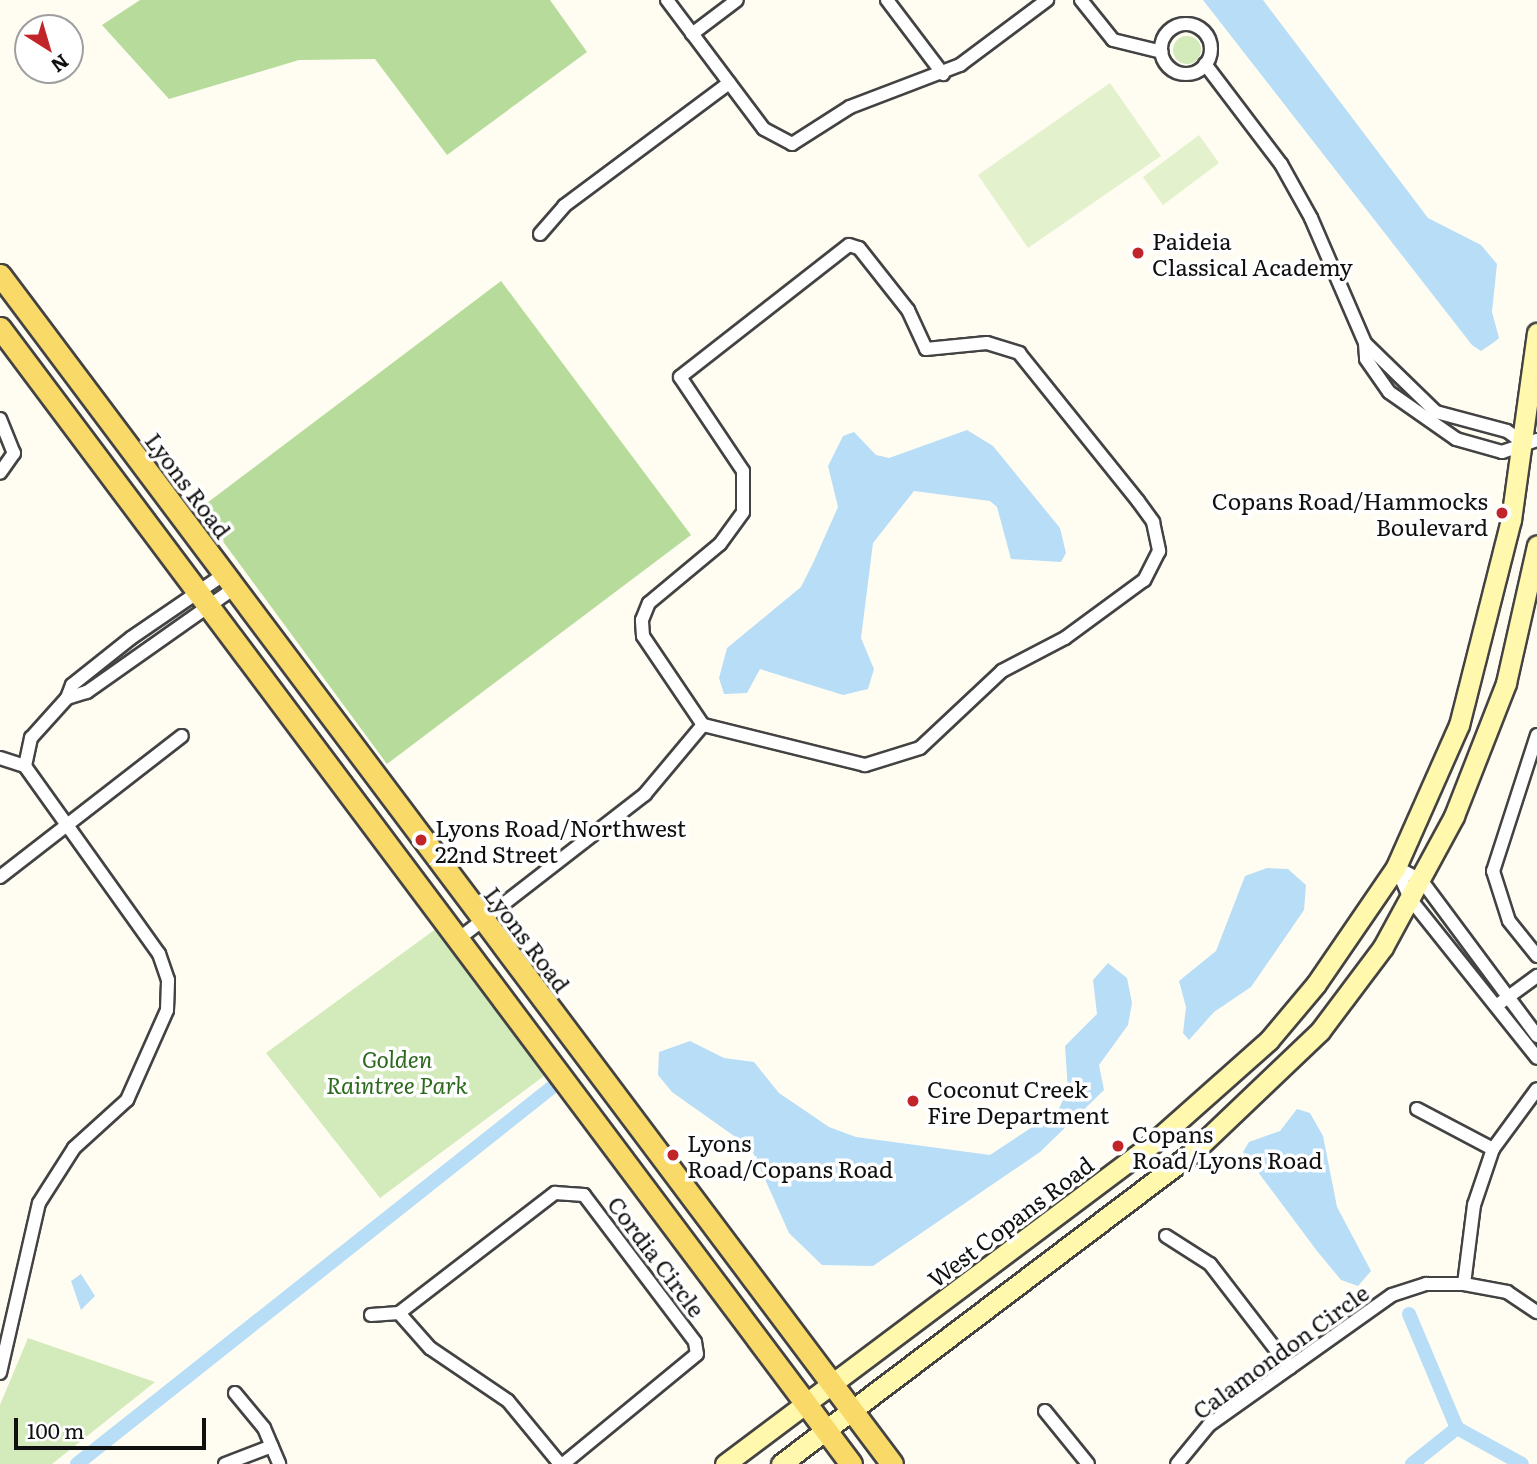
<!DOCTYPE html>
<style>
body{margin:0}
#map{position:relative;width:1537px;height:1464px;overflow:hidden;background:#fffdf2;font-family:Literata,serif}
div>[style]{position:absolute}
.green>*{inset:0;background:#d3eabb}
.round{border-radius:50%}
.forest>*{inset:0;background:#b6db9a}
.pitch>*{inset:0;background:#e4f1cd}
.water>*{inset:0;background:#b7ddf7}
.canal>*{height:14px;margin:-7px;padding:0 7px;transform-origin:7px;border-radius:7px;background:#b7ddf7}
.roads{filter:drop-shadow(2px 0 #434343) drop-shadow(-2px 0 #434343) drop-shadow(0 2px #434343) drop-shadow(0 -2px #434343)}
.minor>*{height:12px;margin:-6px;padding:0 6px;transform-origin:6px;border-radius:6px;background:#fff}
.minor>.ring{margin:-6px;padding:0;box-sizing:content-box;background:none;border:12px solid #fff;border-radius:50%}
.secondary>*{height:19px;margin:-9.5px;padding:0 9.5px;transform-origin:9.5px;border-radius:9.5px;background:#fff8ad}
.primary>*{height:21px;margin:-10.5px;padding:0 10.5px;transform-origin:10.5px;border-radius:10.5px;background:#f9d968}
.dots>*{width:19px;height:19px;translate:-50% -50%;box-sizing:border-box;border:4px solid #fff;border-radius:50%}
span{translate:-50% -50%;white-space:nowrap;text-align:center;line-height:1.15;-webkit-text-stroke:7px #fff;paint-order:stroke}
.poi-label{font-size:23px;color:#101010}
.left{translate:0 -50%;text-align:left}
.right{translate:-100% -50%;text-align:right}
.street-label{font-size:23px;color:#101010}
.park-label{font-size:23px;color:#2c691e;font-style:italic}
.north{position:absolute;left:14px;top:14px;width:70px;height:70px;box-sizing:border-box;background:#fff;border:2px solid #9f9f9f;border-radius:50%;rotate:143deg;font-size:19px;font-weight:700;line-height:28px;text-align:center;color:#101010}
.north::after{content:'';display:block;margin:auto;width:24px;height:32px;background:#c22529;clip-path:polygon(50% 0,100% 100%,50% 72%,0 100%)}
.scale{position:absolute;left:14px;top:1418px;width:192px;height:32px;box-sizing:border-box;border:4px solid #101010;border-top:0;padding-left:9px;font-size:21px;line-height:24px;white-space:nowrap;color:#101010;-webkit-text-stroke:5px #fff;paint-order:stroke}
</style>
<div id="map">
<div class="green">
<i class="round" style="left:1173px;top:36px;width:28px;height:28px"></i>
<i style="clip-path:polygon(437px 928px,544px 1076px,380px 1198px,266px 1053px)"></i>
<i style="clip-path:polygon(28px 1338px,155px 1382px,52px 1464px,0 1464px,0 1405px)"></i>
</div>
<div class="forest">
<i style="clip-path:polygon(140px 0,550px 0,587px 52px,447px 155px,375px 59px,299px 60px,169px 99px,102px 25px)"></i>
<i style="clip-path:polygon(501px 281px,691px 535px,387px 764px,199px 509px)"></i>
</div>
<div class="pitch">
<i style="clip-path:polygon(1110px 83px,1161px 156px,1028px 248px,978px 175px)"></i>
<i style="clip-path:polygon(1199px 135px,1219px 163px,1163px 205px,1143px 177px)"></i>
</div>
<div class="water">
<i style="clip-path:polygon(1203px 0,1263px 0,1428px 218px,1481px 245px,1497px 264px,1492px 312px,1499px 338px,1493px 343px,1481px 351px,1472px 345px)"></i>
<i style="clip-path:polygon(967px 430px,993px 446px,1060px 528px,1066px 553px,1061px 562px,1011px 559px,997px 507px,990px 501px,914px 491px,873px 543px,861px 638px,874px 669px,868px 689px,843px 695px,760px 669px,747px 693px,724px 694px,719px 678px,727px 648px,801px 587px,814px 561px,838px 507px,828px 466px,843px 436px,854px 432px,876px 455px,889px 458px)"></i>
<i style="clip-path:polygon(1267px 868px,1288px 869px,1306px 885px,1304px 910px,1251px 987px,1214px 1012px,1189px 1040px,1183px 1033px,1186px 1007px,1179px 981px,1216px 951px,1245px 876px)"></i>
<i style="clip-path:polygon(1108px 963px,1127px 978px,1132px 1003px,1128px 1025px,1099px 1065px,1104px 1090px,1040px 1152px,873px 1266px,822px 1265px,789px 1233px,751px 1148px,672px 1092px,658px 1075px,659px 1052px,690px 1041px,724px 1058px,754px 1062px,779px 1093px,829px 1127px,856px 1137px,990px 1155px,1058px 1110px,1068px 1091px,1065px 1046px,1097px 1014px,1093px 980px)"></i>
<i style="clip-path:polygon(1297px 1109px,1310px 1113px,1323px 1136px,1337px 1207px,1371px 1271px,1358px 1286px,1341px 1280px,1317px 1251px,1243px 1152px,1249px 1142px,1280px 1131px)"></i>
<i style="clip-path:polygon(81px 1274px,95px 1296px,81px 1310px,71px 1281px)"></i>
</div>
<div class="canal">
<i style="left:1409px;top:1314px;width:124px;rotate:67.2deg"></i>
<i style="left:77px;top:1464px;width:605px;rotate:-38.42deg"></i>
<i style="left:1412px;top:1464px;width:58px;rotate:-38.7deg"></i>
<i style="left:1457px;top:1428px;width:74px;rotate:29deg"></i>
</div>
<div class="roads">
<div class="minor">
<i style="left:667px;top:0;width:161px;rotate:53.1deg"></i>
<i style="left:764px;top:129px;width:32px;rotate:28deg"></i>
<i style="left:792px;top:144px;width:69px;rotate:-32.5deg"></i>
<i style="left:850px;top:107px;width:118px;rotate:-20.9deg"></i>
<i style="left:960px;top:65px;width:109px;rotate:-36.8deg"></i>
<i style="left:887px;top:0;width:93px;rotate:52.9deg"></i>
<i style="left:1081px;top:0;width:51px;rotate:51.3deg"></i>
<i style="left:1113px;top:40px;width:50px;rotate:13.8deg"></i>
<i class="ring" style="left:1161px;top:24px;width:38px;height:38px"></i>
<i style="left:692px;top:34px;width:56px;rotate:-37.1deg"></i>
<i style="left:1205px;top:64px;width:126px;rotate:52.8deg"></i>
<i style="left:1281px;top:164px;width:62px;rotate:60.9deg"></i>
<i style="left:1311px;top:218px;width:136px;rotate:66.6deg"></i>
<i style="left:1365px;top:343px;width:16px;rotate:86deg"></i>
<i style="left:1366px;top:359px;width:40px;rotate:55.1deg"></i>
<i style="left:1389px;top:392px;width:82px;rotate:35deg"></i>
<i style="left:1456px;top:439px;width:48px;rotate:15.8deg"></i>
<i style="left:1502px;top:452px;width:37px;rotate:-19deg"></i>
<i style="left:540px;top:234px;width:37px;rotate:-49deg"></i>
<i style="left:564px;top:206px;width:206px;rotate:-36.7deg"></i>
<i style="left:849px;top:245px;width:10px;rotate:17deg"></i>
<i style="left:859px;top:248px;width:79px;rotate:51.7deg"></i>
<i style="left:908px;top:310px;width:43px;rotate:65.2deg"></i>
<i style="left:926px;top:349px;width:61px;rotate:-5.6deg"></i>
<i style="left:987px;top:343px;width:34px;rotate:17deg"></i>
<i style="left:1019px;top:353px;width:190px;rotate:51.2deg"></i>
<i style="left:1138px;top:501px;width:26px;rotate:54deg"></i>
<i style="left:1153px;top:522px;width:30px;rotate:78deg"></i>
<i style="left:1159px;top:551px;width:33px;rotate:117deg"></i>
<i style="left:1144px;top:580px;width:98px;rotate:143.7deg"></i>
<i style="left:1065px;top:638px;width:71px;rotate:152.4deg"></i>
<i style="left:1002px;top:671px;width:112px;rotate:136.8deg"></i>
<i style="left:920px;top:748px;width:58px;rotate:162.8deg"></i>
<i style="left:865px;top:765px;width:167px;rotate:-166.1deg"></i>
<i style="left:703px;top:725px;width:107px;rotate:-124deg"></i>
<i style="left:643px;top:636px;width:16px;rotate:-94deg"></i>
<i style="left:642px;top:620px;width:18px;rotate:-68deg"></i>
<i style="left:649px;top:603px;width:92px;rotate:-39.7deg"></i>
<i style="left:720px;top:544px;width:39px;rotate:-54deg"></i>
<i style="left:743px;top:512px;width:41px;rotate:-90deg"></i>
<i style="left:743px;top:471px;width:113px;rotate:-123.8deg"></i>
<i style="left:680px;top:377px;width:214px;rotate:-38deg"></i>
<i style="left:1365px;top:343px;width:99px;rotate:44.2deg"></i>
<i style="left:1436px;top:412px;width:73px;rotate:15deg"></i>
<i style="left:1507px;top:431px;width:19px;rotate:36deg"></i>
<i style="left:0;top:419px;width:37px;rotate:68deg"></i>
<i style="left:14px;top:453px;width:24px;rotate:125deg"></i>
<i style="left:67px;top:698px;width:14px;rotate:-69deg"></i>
<i style="left:72px;top:685px;width:75px;rotate:-38.5deg"></i>
<i style="left:131px;top:638px;width:112px;rotate:-34.4deg"></i>
<i style="left:1537px;top:735px;width:143px;rotate:107.9deg"></i>
<i style="left:1493px;top:871px;width:52px;rotate:72.3deg"></i>
<i style="left:1509px;top:921px;width:45px;rotate:51.3deg"></i>
<i style="left:0;top:758px;width:26px;rotate:18deg"></i>
<i style="left:25px;top:766px;width:29px;rotate:-78deg"></i>
<i style="left:31px;top:738px;width:54px;rotate:-48deg"></i>
<i style="left:67px;top:698px;width:21px;rotate:-17deg"></i>
<i style="left:87px;top:692px;width:179px;rotate:-35.2deg"></i>
<i style="left:1396px;top:867px;width:36px;rotate:66deg"></i>
<i style="left:1411px;top:900px;width:202px;rotate:51.4deg"></i>
<i style="left:1396px;top:867px;width:30px;rotate:28deg"></i>
<i style="left:1422px;top:881px;width:193px;rotate:53.4deg"></i>
<i style="left:0;top:877px;width:230px;rotate:-37.8deg"></i>
<i style="left:457px;top:940px;width:238px;rotate:-37.8deg"></i>
<i style="left:645px;top:794px;width:90px;rotate:-50deg"></i>
<i style="left:1496px;top:1006px;width:51px;rotate:-36.2deg"></i>
<i style="left:1417px;top:1109px;width:86px;rotate:27.8deg"></i>
<i style="left:1166px;top:1236px;width:52px;rotate:32.5deg"></i>
<i style="left:1210px;top:1264px;width:131px;rotate:52.4deg"></i>
<i style="left:1464px;top:1284px;width:80px;rotate:-82.8deg"></i>
<i style="left:1474px;top:1205px;width:59px;rotate:-71.3deg"></i>
<i style="left:1493px;top:1149px;width:74px;rotate:-53.7deg"></i>
<i style="left:399px;top:1313px;width:47px;rotate:48.5deg"></i>
<i style="left:430px;top:1348px;width:94px;rotate:34.2deg"></i>
<i style="left:508px;top:1401px;width:82px;rotate:50.5deg"></i>
<i style="left:371px;top:1315px;width:28px;rotate:-4deg"></i>
<i style="left:399px;top:1313px;width:197px;rotate:-37.6deg"></i>
<i style="left:555px;top:1193px;width:29px;rotate:4deg"></i>
<i style="left:584px;top:1195px;width:184px;rotate:52.9deg"></i>
<i style="left:695px;top:1342px;width:12px;rotate:81deg"></i>
<i style="left:697px;top:1354px;width:173px;rotate:140.6deg"></i>
<i style="left:0;top:1373px;width:174px;rotate:-77.1deg"></i>
<i style="left:39px;top:1203px;width:65px;rotate:-57.5deg"></i>
<i style="left:74px;top:1148px;width:72px;rotate:-42.2deg"></i>
<i style="left:127px;top:1100px;width:98px;rotate:-66deg"></i>
<i style="left:167px;top:1010px;width:30px;rotate:-88deg"></i>
<i style="left:168px;top:980px;width:28px;rotate:-109deg"></i>
<i style="left:159px;top:954px;width:231px;rotate:-125.5deg"></i>
<i style="left:235px;top:1393px;width:45px;rotate:50.4deg"></i>
<i style="left:264px;top:1428px;width:39px;rotate:67deg"></i>
<i style="left:1045px;top:1411px;width:68px;rotate:50.9deg"></i>
<i style="left:225px;top:1464px;width:50px;rotate:-21deg"></i>
<i style="left:1177px;top:1464px;width:50px;rotate:-50.6deg"></i>
<i style="left:1209px;top:1425px;width:224px;rotate:-35.4deg"></i>
<i style="left:1392px;top:1295px;width:36px;rotate:-18deg"></i>
<i style="left:1426px;top:1284px;width:38px"></i>
<i style="left:1464px;top:1284px;width:44px;rotate:10.5deg"></i>
<i style="left:1507px;top:1292px;width:36px;rotate:34deg"></i>
</div>
<div class="secondary">
<i style="left:725px;top:1464px;width:535px;rotate:-36.87deg"></i>
<i style="left:1153px;top:1143px;width:155px;rotate:-41.6deg"></i>
<i style="left:1269px;top:1040px;width:73px;rotate:-50deg"></i>
<i style="left:1316px;top:984px;width:142px;rotate:-55.6deg"></i>
<i style="left:1396px;top:867px;width:155px;rotate:-66.1deg"></i>
<i style="left:1459px;top:725px;width:211px;rotate:-75.8deg"></i>
<i style="left:1511px;top:520px;width:189px;rotate:-82.1deg"></i>
<i style="left:781px;top:1464px;width:515px;rotate:-37.11deg"></i>
<i style="left:1192px;top:1153px;width:177px;rotate:-43.6deg"></i>
<i style="left:1320px;top:1031px;width:105px;rotate:-53.1deg"></i>
<i style="left:1383px;top:947px;width:149px;rotate:-61.5deg"></i>
<i style="left:1454px;top:816px;width:143px;rotate:-68.6deg"></i>
<i style="left:1506px;top:683px;width:141px;rotate:-77.3deg"></i>
</div>
<div class="primary">
<i style="left:0;top:275px;width:1486px;rotate:53.12deg"></i>
<i style="left:0;top:328px;width:1419px;rotate:53.16deg"></i>
</div>
</div>
<div class="dots">
<i style="left:1138px;top:253px;background:#c22529"></i>
<i style="left:1502px;top:513px;background:#c22529"></i>
<i style="left:421px;top:840px;background:#c22529"></i>
<i style="left:913px;top:1101px;background:#c22529"></i>
<i style="left:1118px;top:1146px;background:#c22529"></i>
<i style="left:673px;top:1155px;background:#c22529"></i>
</div>
<div class="poi-label">
<span class="left" style="left:1152px;top:253px">Paideia<br>Classical Academy</span>
<span class="right" style="left:1488px;top:513px">Copans Road/Hammocks<br>Boulevard</span>
<span class="left" style="left:435px;top:840px">Lyons Road/Northwest<br>22nd Street</span>
<span class="left" style="left:927px;top:1101px">Coconut Creek<br>Fire Department</span>
<span class="left" style="left:1132px;top:1146px">Copans<br>Road/Lyons Road</span>
<span class="left" style="left:687px;top:1155px">Lyons<br>Road/Copans Road</span>
</div>
<div class="street-label">
<span style="left:189px;top:485px;rotate:53deg">Lyons Road</span>
<span style="left:528px;top:939px;rotate:53deg">Lyons Road</span>
<span style="left:1010px;top:1221px;rotate:-37deg">West Copans Road</span>
<span style="left:657px;top:1256px;rotate:53deg">Cordia Circle</span>
<span style="left:1280px;top:1351px;rotate:-36deg">Calamondon Circle</span>
</div>
<div class="park-label">
<span style="left:397px;top:1071px">Golden<br>Raintree Park</span>
</div>
<div class="north">N</div>
<div class="scale">100 m</div>
</div>
